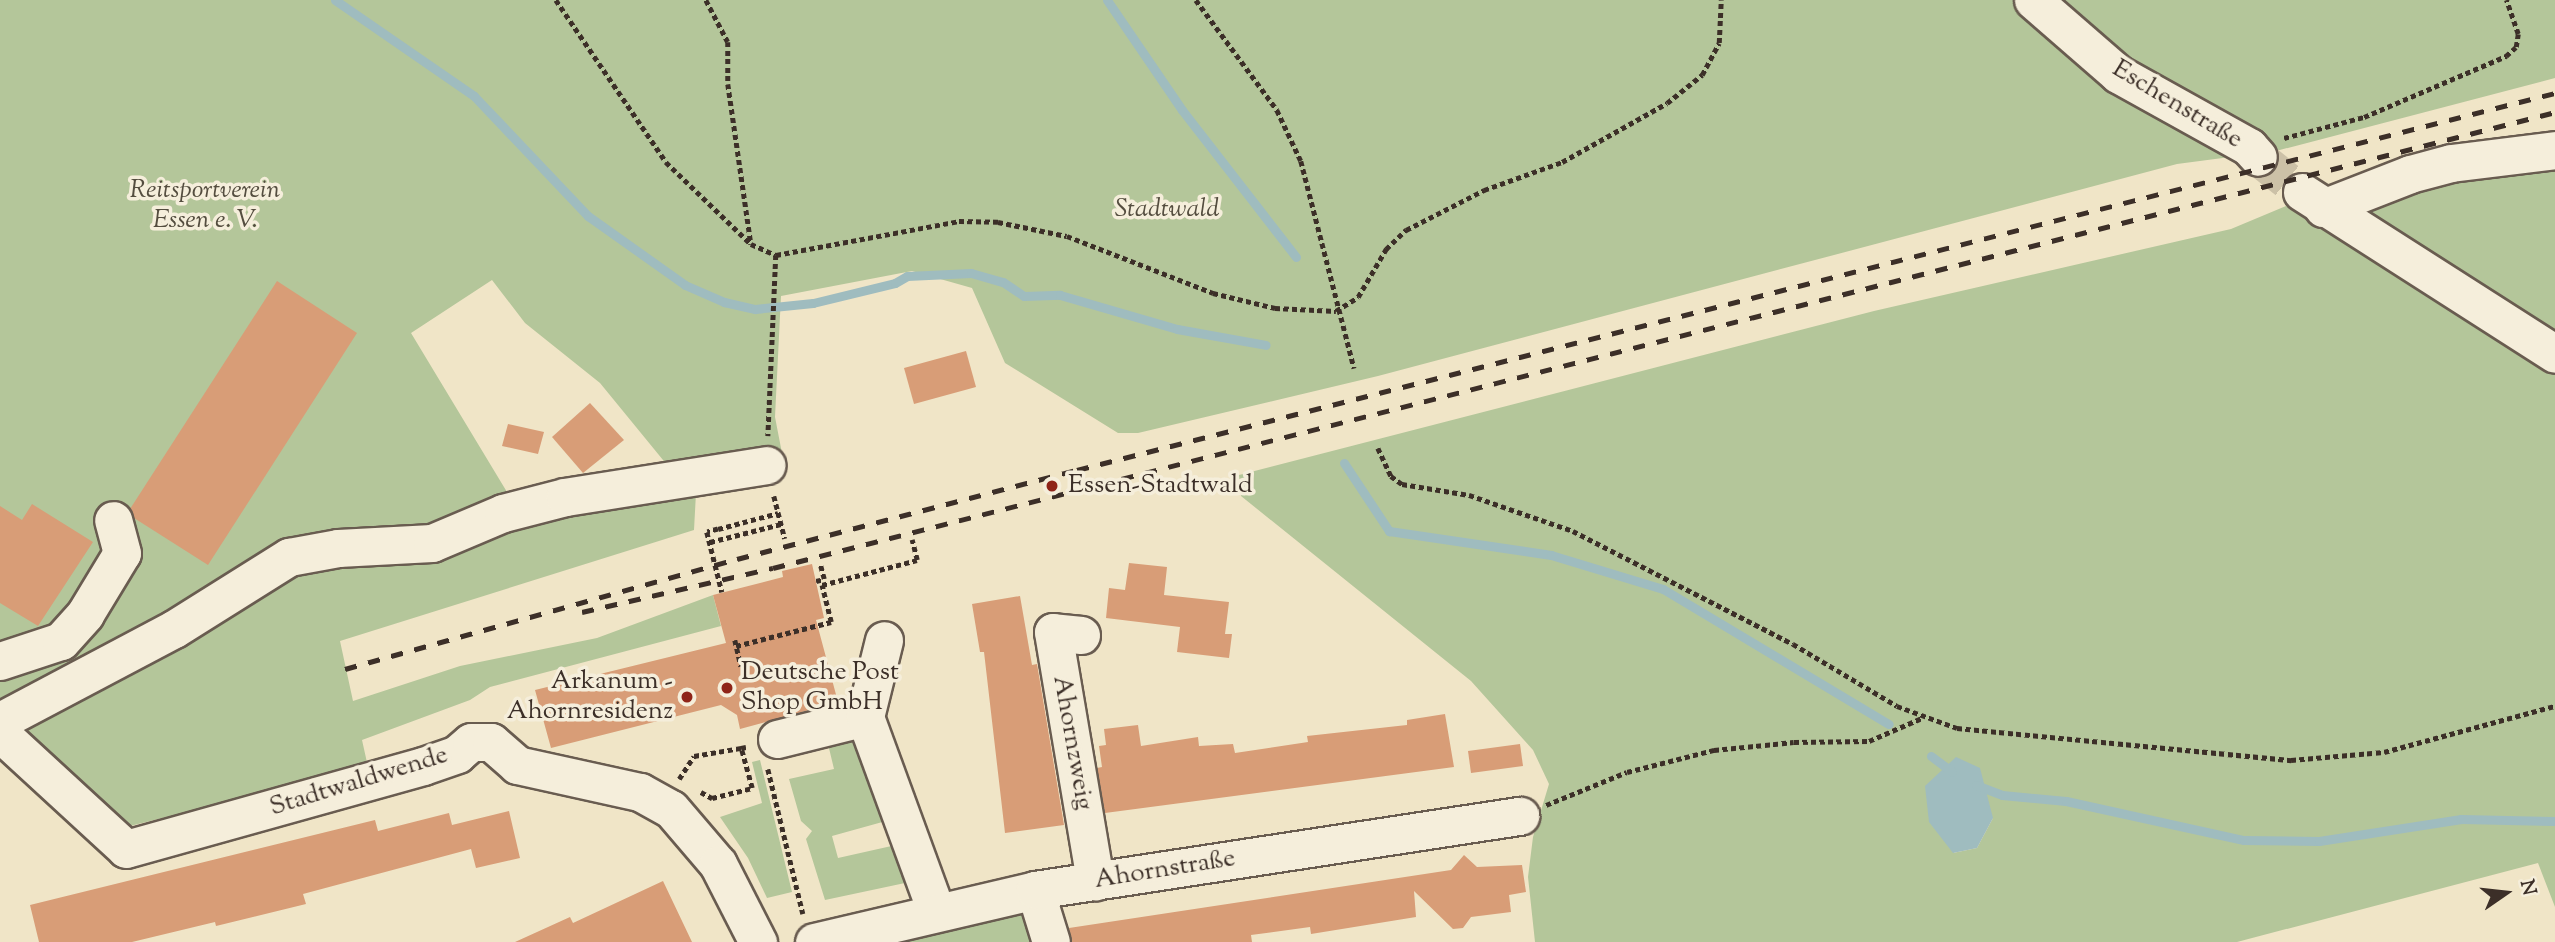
<!DOCTYPE html>
<meta charset="utf-8">
<style>
body{margin:0}
#map{position:relative;width:2555px;height:942px;overflow:hidden;background:#f0e5c7;font-family:"Sorts Mill Goudy",serif}
div>[style]{position:absolute}
.green>*{inset:0;background:#b4c69a}
.water>*{inset:0;background:#9fbcbf}
.stream>*{height:9px;margin:-4.5px;padding:0 4.5px;transform-origin:4.5px;border-radius:4.5px;background:#9fbcbf}
.building>*{inset:0;background:#d89d77}
.minor-tunnel>*{height:37px;margin-top:-18.5px;transform-origin:0;background:repeating-linear-gradient(90deg,#ccc1a7 0 37px,transparent 0 55px)}
.path>*{height:4.5px;margin-top:-2.25px;transform-origin:0;background:repeating-linear-gradient(90deg,#3c2f28 0 5px,transparent 0 8.5px)}
.roads{filter:drop-shadow(2px 0 #695c50) drop-shadow(-2px 0 #695c50) drop-shadow(0 2px #695c50) drop-shadow(0 -2px #695c50)}
.minor>*{height:37px;margin:-18.5px;padding:0 18.5px;transform-origin:18.5px;border-radius:18.5px;background:#f5eedb}
.rail>*{height:5px;margin-top:-2.5px;transform-origin:0;background:repeating-linear-gradient(90deg,#3c2f28 0 12px,transparent 0 24px)}
.path-bridge>*{height:4.5px;margin-top:-2.25px;transform-origin:0;background:repeating-linear-gradient(90deg,#3c2f28 0 5px,transparent 0 8.5px)}
.dots>*{width:19px;height:19px;translate:-50% -50%;box-sizing:border-box;border:4px solid #f5eedb;border-radius:50%}
span{translate:-50% -50%;white-space:nowrap;text-align:center;line-height:1.15;-webkit-text-stroke:7px #f5eedb;paint-order:stroke}
.street-label{font-size:26px;color:#3c2f28}
.park-label{font-size:26px;color:#544d3f;font-style:italic}
.poi-label{font-size:26px;color:#3c2f28}
.left{translate:0 -50%;text-align:left}
.right{translate:-100% -50%;text-align:right}
.north{position:absolute;left:2471px;top:858px;width:70px;height:70px;-webkit-text-stroke:5px #f5eedb;paint-order:stroke;rotate:76deg;font-size:19px;font-weight:700;line-height:28px;text-align:center;color:#3c2f28}
.north::after{content:'';display:block;margin:auto;width:24px;height:32px;background:#3c2f28;clip-path:polygon(50% 0,100% 100%,50% 72%,0 100%)}
</style>
<div id="map">
<div class="green">
<i style="clip-path:polygon(evenodd,0 0,2555px 0,2555px 78px,2276px 151px,2177px 164px,1378px 376px,1138px 433px,1118px 433px,1005px 363px,972px 288px,912px 271px,781px 296px,775px 417px,786px 474px,696px 493px,694px 530px,340px 641px,353px 701px,460px 666px,597px 638px,713px 595px,721px 626px,490px 687px,470px 700px,362px 740px,368px 767px,122px 828px,28px 745px,0 706px,0 0,492px 280px,525px 323px,600px 383px,672px 471px,510px 497px,411px 333px,492px 280px)"></i>
<i style="clip-path:polygon(evenodd,2555px 159px,2555px 907px,2538px 863px,2237px 942px,1535px 942px,1528px 877px,1533px 837px,1549px 784px,1533px 750px,1471px 681px,1241px 496px,1239px 475px,1874px 311px,2231px 229px,2286px 206px,2325px 228px,2366px 203px,2555px 159px,1993px 818px,1977px 848px,1953px 853px,1993px 818px)"></i>
<i style="clip-path:polygon(854px 738px,886px 821px,832px 836px,838px 858px,896px 845px,905px 883px,825px 900px,806px 839px,812px 831px,801px 821px,789px 779px,834px 769px,828px 744px)"></i>
<i style="clip-path:polygon(760px 760px,792px 892px,767px 898px,748px 858px,720px 817px,762px 803px,752px 762px)"></i>
<i style="clip-path:polygon(1031px 908px,1037px 942px,875px 942px)"></i>
</div>
<div class="water">
<i style="clip-path:polygon(1956px 757px,1980px 768px,1993px 818px,1977px 848px,1953px 853px,1929px 822px,1925px 786px)"></i>
</div>
<div class="stream">
<i style="left:335px;top:0;width:169px;rotate:34.6deg"></i>
<i style="left:474px;top:96px;width:166px;rotate:46.5deg"></i>
<i style="left:588px;top:216px;width:119px;rotate:35.4deg"></i>
<i style="left:685px;top:285px;width:43px;rotate:23.6deg"></i>
<i style="left:724px;top:302px;width:32px;rotate:13deg"></i>
<i style="left:755px;top:309px;width:58px;rotate:-5.9deg"></i>
<i style="left:813px;top:303px;width:84px;rotate:-13.7deg"></i>
<i style="left:895px;top:283px;width:14px;rotate:-30deg"></i>
<i style="left:907px;top:276px;width:64px;rotate:-2.7deg"></i>
<i style="left:971px;top:273px;width:33px;rotate:16deg"></i>
<i style="left:1003px;top:282px;width:25px;rotate:34deg"></i>
<i style="left:1024px;top:296px;width:36px;rotate:-2deg"></i>
<i style="left:1060px;top:295px;width:122px;rotate:16.2deg"></i>
<i style="left:1177px;top:329px;width:90px;rotate:10.2deg"></i>
<i style="left:1107px;top:0;width:133px;rotate:55.7deg"></i>
<i style="left:1182px;top:110px;width:186px;rotate:52.2deg"></i>
<i style="left:1344px;top:463px;width:82px;rotate:56.5deg"></i>
<i style="left:1389px;top:531px;width:164px;rotate:8.4deg"></i>
<i style="left:1551px;top:555px;width:117px;rotate:16.9deg"></i>
<i style="left:1663px;top:589px;width:263px;rotate:30.9deg"></i>
<i style="left:1931px;top:756px;width:26px;rotate:37deg"></i>
<i style="left:1976px;top:785px;width:28px;rotate:21deg"></i>
<i style="left:2002px;top:795px;width:64px;rotate:5.4deg"></i>
<i style="left:2066px;top:801px;width:182px;rotate:12.4deg"></i>
<i style="left:2244px;top:840px;width:75px;rotate:0.8deg"></i>
<i style="left:2319px;top:841px;width:144px;rotate:-8.8deg"></i>
<i style="left:2461px;top:819px;width:94px;rotate:1.2deg"></i>
</div>
<div class="building">
<i style="clip-path:polygon(277px 281px,357px 333px,208px 565px,134px 518px,130px 509px)"></i>
<i style="clip-path:polygon(966px 351px,976px 387px,914px 404px,904px 368px)"></i>
<i style="clip-path:polygon(590px 403px,624px 440px,583px 473px,552px 437px)"></i>
<i style="clip-path:polygon(508px 424px,544px 432px,538px 454px,502px 446px)"></i>
<i style="clip-path:polygon(32px 504px,93px 542px,38px 626px,0 603px,0 506px,22px 520px)"></i>
<i style="clip-path:polygon(1129px 563px,1167px 567px,1164px 595px,1229px 602px,1225px 634px,1232px 634px,1229px 658px,1177px 652px,1180px 627px,1106px 618px,1109px 588px,1125px 590px)"></i>
<i style="clip-path:polygon(812px 564px,824px 618px,816px 620px,838px 702px,740px 729px,737px 715px,721px 705px,551px 748px,535px 690px,726px 643px,713px 595px,783px 577px,782px 571px)"></i>
<i style="clip-path:polygon(1020px 596px,1032px 665px,1037px 664px,1064px 825px,1005px 833px,984px 652px,980px 652px,972px 604px)"></i>
<i style="clip-path:polygon(1445px 714px,1454px 767px,1105px 813px,1097px 768px,1102px 767px,1099px 746px,1106px 745px,1104px 729px,1138px 725px,1141px 746px,1198px 737px,1199px 746px,1233px 744px,1235px 753px,1308px 742px,1307px 736px,1407px 725px,1407px 720px)"></i>
<i style="clip-path:polygon(1520px 744px,1523px 766px,1471px 773px,1468px 751px)"></i>
<i style="clip-path:polygon(509px 811px,520px 858px,476px 868px,471px 849px,303px 894px,306px 904px,216px 926px,215px 922px,132px 942px,39px 942px,30px 905px,375px 820px,378px 831px,449px 813px,452px 825px)"></i>
<i style="clip-path:polygon(1464px 855px,1477px 867px,1522px 865px,1526px 892px,1509px 895px,1511px 912px,1471px 917px,1463px 928px,1453px 929px,1414px 891px,1416px 917px,1311px 934px,1310px 927px,1251px 935px,1252px 942px,1071px 942px,1069px 928px,1451px 870px)"></i>
<i style="clip-path:polygon(663px 881px,692px 942px,515px 942px,570px 917px,573px 923px)"></i>
</div>
<div class="minor-tunnel">
<i style="left:2258px;top:157px;width:56px;rotate:38.5deg"></i>
</div>
<div class="path">
<i style="left:556px;top:0;width:196px;rotate:55.8deg"></i>
<i style="left:666px;top:162px;width:118px;rotate:44deg"></i>
<i style="left:751px;top:244px;width:27px;rotate:24deg"></i>
<i style="left:776px;top:255px;width:181px;rotate:92.5deg"></i>
<i style="left:706px;top:0;width:47px;rotate:62.4deg"></i>
<i style="left:728px;top:42px;width:42px;rotate:90deg"></i>
<i style="left:728px;top:84px;width:162px;rotate:81.8deg"></i>
<i style="left:1196px;top:0;width:137px;rotate:53.6deg"></i>
<i style="left:1277px;top:110px;width:56px;rotate:64.8deg"></i>
<i style="left:1301px;top:161px;width:214px;rotate:75.6deg"></i>
<i style="left:2284px;top:138px;width:83px;rotate:-14.7deg"></i>
<i style="left:2364px;top:117px;width:155px;rotate:-23.2deg"></i>
<i style="left:2506px;top:56px;width:13px;rotate:-42deg"></i>
<i style="left:2516px;top:47px;width:13px;rotate:-81deg"></i>
<i style="left:2518px;top:34px;width:36px;rotate:-109deg"></i>
<i style="left:776px;top:255px;width:186px;rotate:-10.5deg"></i>
<i style="left:959px;top:221px;width:39px;rotate:1deg"></i>
<i style="left:998px;top:222px;width:70px;rotate:11.5deg"></i>
<i style="left:1067px;top:236px;width:157px;rotate:21.3deg"></i>
<i style="left:1213px;top:293px;width:64px;rotate:13.6deg"></i>
<i style="left:1275px;top:308px;width:61px;rotate:2.8deg"></i>
<i style="left:1336px;top:311px;width:26px;rotate:-32deg"></i>
<i style="left:1358px;top:297px;width:56px;rotate:-59.7deg"></i>
<i style="left:1386px;top:249px;width:28px;rotate:-44deg"></i>
<i style="left:1406px;top:230px;width:88px;rotate:-27.1deg"></i>
<i style="left:1484px;top:190px;width:83px;rotate:-19.7deg"></i>
<i style="left:1562px;top:162px;width:120px;rotate:-29.3deg"></i>
<i style="left:1667px;top:103px;width:45px;rotate:-38.7deg"></i>
<i style="left:1702px;top:75px;width:36px;rotate:-62deg"></i>
<i style="left:1719px;top:43px;width:43px;rotate:-87.3deg"></i>
<i style="left:1378px;top:448px;width:31px;rotate:65deg"></i>
<i style="left:1391px;top:476px;width:14px;rotate:36deg"></i>
<i style="left:1402px;top:484px;width:68px;rotate:9.3deg"></i>
<i style="left:1469px;top:495px;width:110px;rotate:19.1deg"></i>
<i style="left:1573px;top:531px;width:247px;rotate:27.2deg"></i>
<i style="left:1793px;top:644px;width:121px;rotate:30.8deg"></i>
<i style="left:1897px;top:706px;width:64px;rotate:20.1deg"></i>
<i style="left:1957px;top:728px;width:336px;rotate:5.5deg"></i>
<i style="left:2291px;top:760px;width:93px;rotate:-4.9deg"></i>
<i style="left:2384px;top:752px;width:177px;rotate:-15.1deg"></i>
<i style="left:774px;top:496px;width:44px;rotate:75.7deg"></i>
<i style="left:718px;top:529px;width:62px;rotate:-14.9deg"></i>
<i style="left:710px;top:542px;width:73px;rotate:-14.2deg"></i>
<i style="left:816px;top:581px;width:8px;rotate:-14deg"></i>
<i style="left:824px;top:579px;width:16px;rotate:-105deg"></i>
<i style="left:735px;top:640px;width:27px;rotate:77deg"></i>
<i style="left:736px;top:646px;width:98px;rotate:-14.2deg"></i>
<i style="left:831px;top:622px;width:38px;rotate:-104deg"></i>
<i style="left:822px;top:585px;width:98px;rotate:-14.7deg"></i>
<i style="left:917px;top:560px;width:21px;rotate:-104deg"></i>
<i style="left:768px;top:769px;width:149px;rotate:76.4deg"></i>
<i style="left:679px;top:779px;width:27px;rotate:-57deg"></i>
<i style="left:694px;top:756px;width:48px;rotate:-9.7deg"></i>
<i style="left:701px;top:792px;width:13px;rotate:29deg"></i>
<i style="left:712px;top:798px;width:41px;rotate:-14deg"></i>
<i style="left:752px;top:788px;width:41px;rotate:-105.4deg"></i>
<i style="left:741px;top:748px;width:5px;rotate:-11deg"></i>
<i style="left:1546px;top:805px;width:87px;rotate:-22.2deg"></i>
<i style="left:1627px;top:772px;width:90px;rotate:-14.2deg"></i>
<i style="left:1714px;top:750px;width:80px;rotate:-5.7deg"></i>
<i style="left:1794px;top:742px;width:75px;rotate:-0.8deg"></i>
<i style="left:1869px;top:741px;width:58px;rotate:-23.5deg"></i>
</div>
<div class="roads">
<div class="minor">
<i style="left:2033px;top:0;width:113px;rotate:41deg"></i>
<i style="left:2118px;top:74px;width:150px;rotate:29.1deg"></i>
<i style="left:2249px;top:147px;width:13px;rotate:48deg"></i>
<i style="left:2302px;top:192px;width:300px;rotate:32.6deg"></i>
<i style="left:2323px;top:208px;width:93px;rotate:-21.3deg"></i>
<i style="left:2410px;top:174px;width:42px;rotate:-15deg"></i>
<i style="left:2451px;top:163px;width:105px;rotate:-7.1deg"></i>
<i style="left:1081px;top:635px;width:28px;rotate:-174deg"></i>
<i style="left:1053px;top:632px;width:253px;rotate:80.4deg"></i>
<i style="left:0;top:661px;width:64px;rotate:-18.2deg"></i>
<i style="left:61px;top:641px;width:36px;rotate:-48deg"></i>
<i style="left:85px;top:614px;width:71px;rotate:-58.8deg"></i>
<i style="left:122px;top:553px;width:34px;rotate:-105deg"></i>
<i style="left:865px;top:717px;width:79px;rotate:-76.1deg"></i>
<i style="left:0;top:721px;width:197px;rotate:-27.9deg"></i>
<i style="left:174px;top:629px;width:136px;rotate:-32.1deg"></i>
<i style="left:289px;top:557px;width:50px;rotate:-10.4deg"></i>
<i style="left:338px;top:548px;width:94px;rotate:-3deg"></i>
<i style="left:432px;top:543px;width:77px;rotate:-22.9deg"></i>
<i style="left:503px;top:513px;width:64px;rotate:-14.5deg"></i>
<i style="left:565px;top:497px;width:204px;rotate:-9deg"></i>
<i style="left:0;top:733px;width:171px;rotate:42.6deg"></i>
<i style="left:126px;top:849px;width:308px;rotate:-15.6deg"></i>
<i style="left:423px;top:766px;width:36px;rotate:-19deg"></i>
<i style="left:457px;top:754px;width:18px;rotate:-41deg"></i>
<i style="left:471px;top:742px;width:20px"></i>
<i style="left:491px;top:742px;width:35px;rotate:41deg"></i>
<i style="left:517px;top:765px;width:126px;rotate:12.4deg"></i>
<i style="left:640px;top:792px;width:35px;rotate:29deg"></i>
<i style="left:671px;top:809px;width:72px;rotate:49.5deg"></i>
<i style="left:718px;top:864px;width:88px;rotate:62.9deg"></i>
<i style="left:777px;top:739px;width:91px;rotate:-14deg"></i>
<i style="left:865px;top:717px;width:207px;rotate:69.9deg"></i>
<i style="left:1035px;top:890px;width:54px;rotate:72.9deg"></i>
<i style="left:814px;top:942px;width:227px;rotate:-13.2deg"></i>
<i style="left:1035px;top:890px;width:491px;rotate:-8.7deg"></i>
</div>
</div>
<div class="rail">
<i style="left:582px;top:612px;width:196px;rotate:-13deg"></i>
<i style="left:773px;top:568px;width:1839px;rotate:-14.35deg"></i>
<i style="left:345px;top:669px;width:407px;rotate:-15.7deg"></i>
<i style="left:737px;top:559px;width:351px;rotate:-14.7deg"></i>
<i style="left:1077px;top:470px;width:1525px;rotate:-14.31deg"></i>
</div>
<div class="path-bridge">
<i style="left:718px;top:529px;width:11px;rotate:165deg"></i>
<i style="left:707px;top:532px;width:62px;rotate:76deg"></i>
</div>
<div class="dots">
<i style="left:1052px;top:486px;background:#8f2418"></i>
<i style="left:727px;top:688px;background:#8f2418"></i>
<i style="left:687px;top:697px;background:#8f2418"></i>
</div>
<div class="street-label">
<span style="left:2177px;top:105px;rotate:31deg">Eschenstraße</span>
<span style="left:1072px;top:743px;rotate:80deg">Ahornzweig</span>
<span style="left:359px;top:782px;rotate:-17deg">Stadtwaldwende</span>
<span style="left:1165px;top:870px;rotate:-9deg">Ahornstraße</span>
</div>
<div class="park-label">
<span style="left:205px;top:206px">Reitsportverein<br>Essen e. V.</span>
<span style="left:1167px;top:210px">Stadtwald</span>
</div>
<div class="poi-label">
<span class="left" style="left:1068px;top:486px">Essen-Stadtwald</span>
<span class="left" style="left:741px;top:688px">Deutsche Post<br>Shop GmbH</span>
<span class="right" style="left:673px;top:697px">Arkanum -<br>Ahornresidenz</span>
</div>
<div class="north">N</div>
</div>
